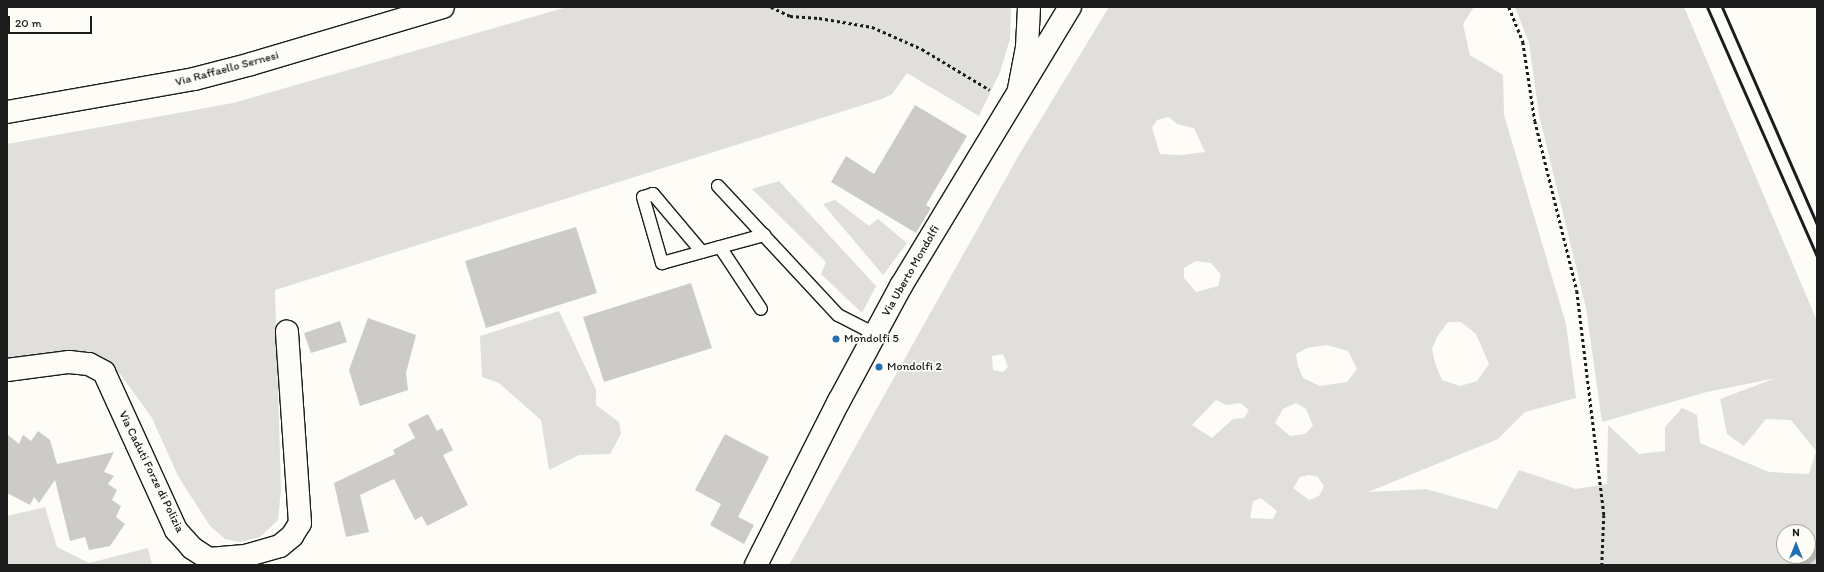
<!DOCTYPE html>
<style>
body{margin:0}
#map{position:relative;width:1824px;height:572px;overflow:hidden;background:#fdfcf7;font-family:Itim,sans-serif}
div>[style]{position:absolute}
.green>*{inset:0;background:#e0dfdb}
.stream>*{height:8px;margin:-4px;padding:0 4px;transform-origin:4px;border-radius:4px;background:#b7b6b2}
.building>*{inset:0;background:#cccbc8}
.path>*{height:2.5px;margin-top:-1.25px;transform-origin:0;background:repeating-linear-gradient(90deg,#1c1c1c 0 3px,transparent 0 6px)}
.roads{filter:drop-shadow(1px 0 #1c1c1c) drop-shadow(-1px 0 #1c1c1c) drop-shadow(0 1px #1c1c1c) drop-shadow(0 -1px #1c1c1c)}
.service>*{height:12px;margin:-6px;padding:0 6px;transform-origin:6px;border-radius:6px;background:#fdfcf7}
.minor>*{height:22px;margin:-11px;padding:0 11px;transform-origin:11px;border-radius:11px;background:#fdfcf7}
.secondary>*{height:22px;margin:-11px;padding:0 11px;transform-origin:11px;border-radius:11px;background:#fdfcf7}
.rail>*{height:3px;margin:-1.5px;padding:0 1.5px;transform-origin:1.5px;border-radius:1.5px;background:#1c1c1c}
.dots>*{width:11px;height:11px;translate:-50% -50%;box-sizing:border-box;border:2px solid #fdfcf7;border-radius:50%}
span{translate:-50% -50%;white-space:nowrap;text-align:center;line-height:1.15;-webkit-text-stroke:3.5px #fdfcf7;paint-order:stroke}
.street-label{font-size:12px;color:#1c1c1c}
.poi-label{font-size:12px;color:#1c1c1c}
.left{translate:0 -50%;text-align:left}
.frame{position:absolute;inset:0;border:8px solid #1c1c1c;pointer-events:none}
.north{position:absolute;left:1776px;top:524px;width:40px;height:40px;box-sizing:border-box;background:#fdfcf7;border:1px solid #a3a29f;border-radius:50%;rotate:0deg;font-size:11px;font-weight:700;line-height:16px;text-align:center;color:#1c1c1c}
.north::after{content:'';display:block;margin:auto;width:14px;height:18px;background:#1f6fb2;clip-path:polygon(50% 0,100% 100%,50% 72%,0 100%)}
.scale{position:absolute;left:8px;top:16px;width:84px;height:18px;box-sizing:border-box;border:2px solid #1c1c1c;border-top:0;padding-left:5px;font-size:12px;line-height:14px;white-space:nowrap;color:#1c1c1c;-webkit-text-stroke:3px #fdfcf7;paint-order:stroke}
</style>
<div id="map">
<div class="green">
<i style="clip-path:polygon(567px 7px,1011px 7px,1010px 39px,1000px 72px,979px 116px,907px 73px,892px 94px,882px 99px,275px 290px,281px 489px,278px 520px,260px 537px,240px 542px,225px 539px,210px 526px,178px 476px,152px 418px,121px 375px,103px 357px,87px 351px,7px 361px,7px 144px,233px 103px)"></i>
<i style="clip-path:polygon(evenodd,1109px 7px,1474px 7px,1463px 24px,1470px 55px,1503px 75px,1504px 115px,1566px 324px,1576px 398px,1525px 412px,1498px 439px,1368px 492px,1426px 489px,1497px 509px,1519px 470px,1576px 489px,1607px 484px,1608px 425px,1639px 454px,1665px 451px,1665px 427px,1682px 408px,1697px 415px,1700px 443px,1769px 472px,1809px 474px,1816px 451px,1791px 420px,1766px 419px,1744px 446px,1727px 434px,1720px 399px,1776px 378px,1707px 392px,1602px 422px,1586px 308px,1539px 115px,1529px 43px,1515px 7px,1684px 7px,1817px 321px,1817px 565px,789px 565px,1019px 155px,1109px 7px,1169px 117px,1177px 124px,1194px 128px,1205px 152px,1181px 155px,1160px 154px,1152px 128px,1157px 120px,1169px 117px,1109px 7px,1196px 261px,1211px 263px,1221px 275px,1218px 286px,1196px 292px,1184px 278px,1184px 268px,1196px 261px,1109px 7px,1448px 322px,1461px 322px,1476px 334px,1489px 364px,1477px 381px,1460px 386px,1442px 380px,1435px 363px,1432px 349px,1437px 337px,1448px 322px,1109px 7px,1327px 345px,1348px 351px,1357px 369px,1347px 382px,1320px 386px,1303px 378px,1298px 366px,1296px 354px,1307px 348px,1327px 345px,1109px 7px,1003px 354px,1008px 367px,1003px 372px,993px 370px,992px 356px,1003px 354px,1109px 7px,1216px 400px,1226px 405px,1240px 403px,1249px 410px,1244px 418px,1233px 419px,1212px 438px,1192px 425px,1216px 400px,1109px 7px,1296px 403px,1306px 409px,1313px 426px,1305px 434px,1290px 436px,1275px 423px,1283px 409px,1296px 403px,1109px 7px,1309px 475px,1318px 477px,1324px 486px,1319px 496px,1309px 500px,1293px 488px,1300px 477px,1309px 475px,1109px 7px,1261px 498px,1277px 511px,1273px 519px,1250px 518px,1253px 501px,1261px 498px,1109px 7px,1784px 532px,1808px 532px,1808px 556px,1784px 556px,1784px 532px)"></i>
<i style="clip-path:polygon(779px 181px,876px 286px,862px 313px,821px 274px,826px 262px,752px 189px)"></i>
<i style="clip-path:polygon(835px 200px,869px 226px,878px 219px,907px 243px,883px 275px,823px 204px)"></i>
<i style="clip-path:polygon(559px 311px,596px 390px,596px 405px,619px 422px,621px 434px,610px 454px,579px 455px,549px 470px,541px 420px,499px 383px,482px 377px,480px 336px)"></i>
<i style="clip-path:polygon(45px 507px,57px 547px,89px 563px,148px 548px,152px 565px,7px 565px,7px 516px)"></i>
</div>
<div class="stream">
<i style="left:1803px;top:565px;width:19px;rotate:-43deg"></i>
</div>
<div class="building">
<i style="clip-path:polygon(915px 105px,967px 136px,926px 205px,931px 208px,916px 233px,831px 182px,846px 156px,874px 174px)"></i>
<i style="clip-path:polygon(576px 227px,597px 293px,486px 328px,465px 261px)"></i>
<i style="clip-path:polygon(691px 283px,712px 348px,604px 382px,583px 317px)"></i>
<i style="clip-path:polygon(368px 318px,416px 335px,406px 373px,408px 390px,360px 406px,349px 370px)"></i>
<i style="clip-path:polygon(340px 321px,347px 342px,311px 353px,304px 333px)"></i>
<i style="clip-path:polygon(428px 414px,437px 431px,442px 428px,453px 450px,443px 455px,468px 505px,427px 526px,422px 516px,415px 520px,394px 479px,360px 495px,369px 532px,346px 537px,334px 483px,395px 454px,393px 450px,415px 438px,408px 424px)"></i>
<i style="clip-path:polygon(38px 431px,50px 440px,57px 464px,114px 452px,104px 472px,114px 476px,108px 484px,117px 490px,112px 500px,121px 506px,116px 517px,125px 524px,110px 546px,89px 550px,85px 537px,70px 541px,55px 480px,39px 503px,34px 497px,30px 505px,7px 493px,7px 434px,19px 444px,23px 435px,31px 441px)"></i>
<i style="clip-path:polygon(725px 434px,769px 457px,738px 517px,754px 525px,744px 544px,710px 525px,721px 504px,695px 490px)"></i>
</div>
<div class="path">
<i style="left:771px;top:7px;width:21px;rotate:25deg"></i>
<i style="left:790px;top:16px;width:29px;rotate:4deg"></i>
<i style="left:819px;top:18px;width:54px;rotate:9.6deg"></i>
<i style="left:872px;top:27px;width:55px;rotate:23.7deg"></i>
<i style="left:922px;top:49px;width:79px;rotate:31.1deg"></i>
<i style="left:1509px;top:7px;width:38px;rotate:68deg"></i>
<i style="left:1523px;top:42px;width:80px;rotate:81.4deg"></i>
<i style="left:1535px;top:121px;width:175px;rotate:76.1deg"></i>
<i style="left:1577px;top:291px;width:226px;rotate:83.1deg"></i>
<i style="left:1604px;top:515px;width:50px;rotate:92.3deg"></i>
</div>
<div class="roads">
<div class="service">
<i style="left:718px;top:186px;width:176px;rotate:47.1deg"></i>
<i style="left:838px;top:315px;width:42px;rotate:27.2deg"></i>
<i style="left:720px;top:247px;width:74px;rotate:56.5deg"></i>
<i style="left:702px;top:252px;width:76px;rotate:-130.2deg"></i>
<i style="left:653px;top:194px;width:10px;rotate:163deg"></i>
<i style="left:643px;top:197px;width:69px;rotate:73.9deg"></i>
<i style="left:662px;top:263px;width:60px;rotate:-15.4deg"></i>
<i style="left:720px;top:247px;width:46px;rotate:-15.3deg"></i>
</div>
<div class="minor">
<i style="left:1019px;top:89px;width:43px;rotate:-79.2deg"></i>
<i style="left:1027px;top:47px;width:40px;rotate:-87.1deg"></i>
<i style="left:7px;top:112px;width:190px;rotate:-10deg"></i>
<i style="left:194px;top:79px;width:59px;rotate:-14.7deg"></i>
<i style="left:251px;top:64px;width:200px;rotate:-16.5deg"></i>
<i style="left:7px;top:370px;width:63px;rotate:-7.4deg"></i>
<i style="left:69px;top:362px;width:20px;rotate:6deg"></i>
<i style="left:89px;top:364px;width:17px;rotate:28deg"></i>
<i style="left:104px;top:372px;width:174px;rotate:65.5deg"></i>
<i style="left:176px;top:530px;width:24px;rotate:48deg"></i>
<i style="left:192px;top:548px;width:20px;rotate:33deg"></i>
<i style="left:209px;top:559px;width:36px;rotate:-5deg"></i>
<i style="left:245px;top:556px;width:36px;rotate:-16deg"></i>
<i style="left:280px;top:546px;width:16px;rotate:-40deg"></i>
<i style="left:292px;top:536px;width:15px;rotate:-58deg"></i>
<i style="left:300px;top:523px;width:192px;rotate:-93.9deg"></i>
</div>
<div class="secondary">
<i style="left:756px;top:565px;width:184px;rotate:-63.2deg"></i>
<i style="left:839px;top:401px;width:131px;rotate:-61.7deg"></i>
<i style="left:901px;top:286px;width:326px;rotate:-58.8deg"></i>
</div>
</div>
<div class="rail">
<i style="left:1707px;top:7px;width:272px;rotate:66.2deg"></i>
<i style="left:1722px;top:7px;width:237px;rotate:66.4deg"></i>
</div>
<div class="dots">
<i style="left:836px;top:339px;background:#1f6fb2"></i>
<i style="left:879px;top:367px;background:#1f6fb2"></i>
</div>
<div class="street-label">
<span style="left:227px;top:69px;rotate:-15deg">Via Raffaello Sernesi</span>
<span style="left:911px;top:271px;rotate:-60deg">Via Uberto Mondolfi</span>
<span style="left:151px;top:472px;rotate:64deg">Via Caduti Forze di Polizia</span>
</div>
<div class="poi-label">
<span class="left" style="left:844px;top:339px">Mondolfi 5</span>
<span class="left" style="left:887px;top:367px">Mondolfi 2</span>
</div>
<div class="frame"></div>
<div class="north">N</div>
<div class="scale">20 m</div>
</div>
